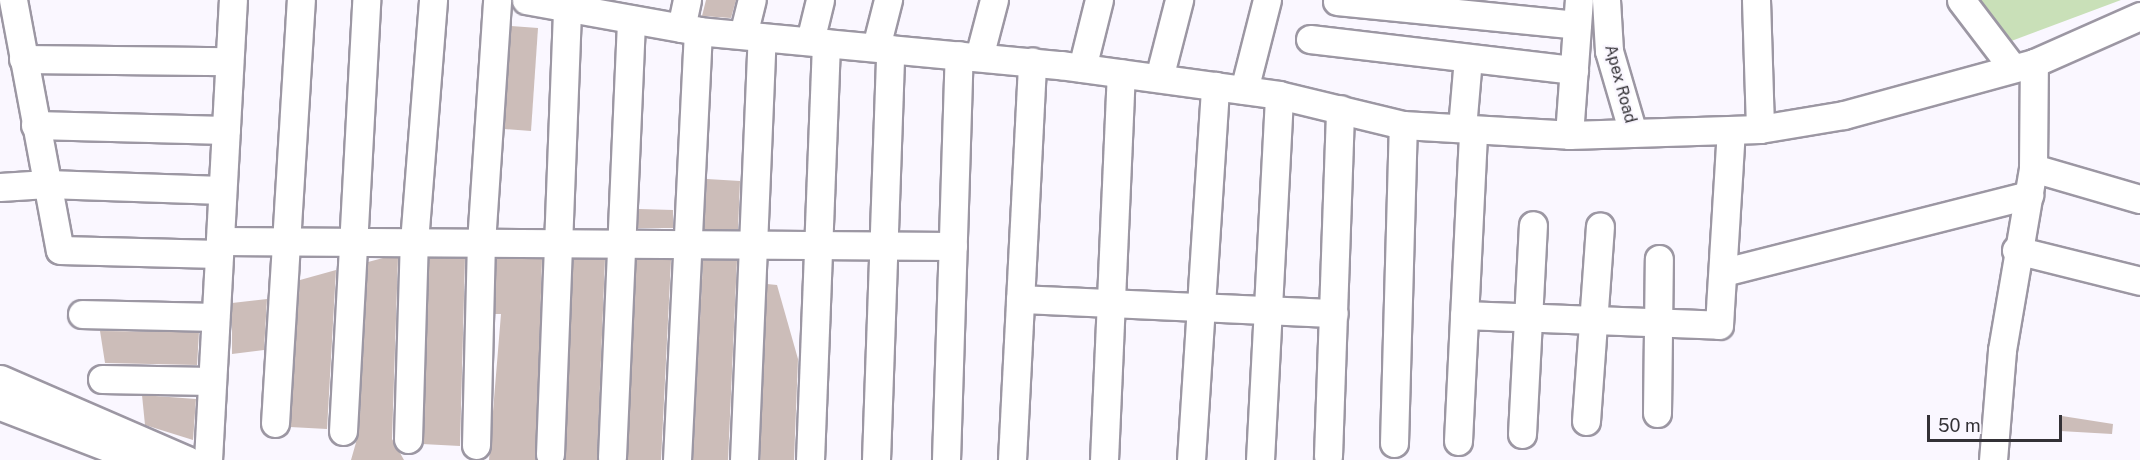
<!DOCTYPE html>
<style>
body{margin:0}
#map{position:relative;width:2140px;height:460px;overflow:hidden;background:#faf7ff;font-family:"Public Sans",sans-serif}
div>[style]{position:absolute}
.green>*{inset:0;background:#c9e0b8}
.building>*{inset:0;background:#ccbdb9}
.roads{filter:drop-shadow(2px 0 #9c97a3) drop-shadow(-2px 0 #9c97a3) drop-shadow(0 2px #9c97a3) drop-shadow(0 -2px #9c97a3)}
.minor>*{height:27px;margin:-13.5px;padding:0 13.5px;transform-origin:13.5px;border-radius:13.5px;background:#fff}
span{translate:-50% -50%;white-space:nowrap;text-align:center;line-height:1.15;-webkit-text-stroke:4.5px #faf7ff;paint-order:stroke}
.street-label{font-size:16px;color:#333136}
.scale{position:absolute;left:1927px;top:415px;width:135px;height:27px;box-sizing:border-box;border:3px solid #333136;border-top:0;padding-left:8px;font-size:18px;line-height:21px;white-space:nowrap;color:#333136;-webkit-text-stroke:4px #faf7ff;paint-order:stroke}
</style>
<div id="map">
<div class="green">
<i style="clip-path:polygon(1956px 0,2121px 0,1982px 52px)"></i>
</div>
<div class="building">
<i style="clip-path:polygon(706px 0,736px 0,731px 18px,702px 16px)"></i>
<i style="clip-path:polygon(511px 26px,538px 28px,531px 131px,504px 129px)"></i>
<i style="clip-path:polygon(707px 179px,740px 181px,738px 229px,704px 229px)"></i>
<i style="clip-path:polygon(639px 209px,673px 210px,673px 228px,638px 228px)"></i>
<i style="clip-path:polygon(383px 258px,398px 258px,392px 439px,404px 460px,351px 460px,359px 432px,368px 262px)"></i>
<i style="clip-path:polygon(429px 258px,465px 258px,460px 446px,422px 444px)"></i>
<i style="clip-path:polygon(496px 259px,542px 259px,536px 460px,489px 460px,501px 314px,495px 314px)"></i>
<i style="clip-path:polygon(573px 259px,605px 259px,597px 460px,564px 460px)"></i>
<i style="clip-path:polygon(636px 260px,671px 260px,661px 460px,627px 460px)"></i>
<i style="clip-path:polygon(703px 260px,737px 260px,728px 460px,693px 460px)"></i>
<i style="clip-path:polygon(336px 270px,327px 429px,290px 427px,300px 280px)"></i>
<i style="clip-path:polygon(767px 284px,777px 285px,798px 359px,794px 460px,760px 460px)"></i>
<i style="clip-path:polygon(267px 299px,264px 350px,232px 354px,232px 303px)"></i>
<i style="clip-path:polygon(100px 331px,199px 332px,197px 365px,105px 363px)"></i>
<i style="clip-path:polygon(142px 395px,196px 399px,193px 440px,145px 425px)"></i>
<i style="clip-path:polygon(2062px 416px,2113px 424px,2112px 434px,2060px 431px)"></i>
</div>
<div class="roads">
<div class="minor">
<i style="left:13px;top:0;width:254px;rotate:79.4deg"></i>
<i style="left:60px;top:250px;width:159px;rotate:1.4deg"></i>
<i style="left:526px;top:0;width:175px;rotate:10.2deg"></i>
<i style="left:698px;top:31px;width:364px;rotate:5.4deg"></i>
<i style="left:1060px;top:65px;width:221px;rotate:7.8deg"></i>
<i style="left:1279px;top:95px;width:128px;rotate:13.6deg"></i>
<i style="left:1403px;top:125px;width:166px;rotate:3.4deg"></i>
<i style="left:1569px;top:135px;width:191px;rotate:-1.8deg"></i>
<i style="left:1760px;top:129px;width:85px;rotate:-9.5deg"></i>
<i style="left:1844px;top:115px;width:197px;rotate:-15.3deg"></i>
<i style="left:2034px;top:63px;width:116px;rotate:-23.9deg"></i>
<i style="left:1606px;top:0;width:51px;rotate:86.6deg"></i>
<i style="left:1609px;top:51px;width:85px;rotate:73.7deg"></i>
<i style="left:1756px;top:0;width:129px;rotate:88.2deg"></i>
<i style="left:1961px;top:0;width:84px;rotate:52.7deg"></i>
<i style="left:1337px;top:1px;width:241px;rotate:5.7deg"></i>
<i style="left:681px;top:28px;width:29px;rotate:-78deg"></i>
<i style="left:743px;top:35px;width:36px;rotate:-76deg"></i>
<i style="left:1310px;top:39px;width:266px;rotate:6.7deg"></i>
<i style="left:810px;top:41px;width:42px;rotate:-76.3deg"></i>
<i style="left:876px;top:47px;width:49px;rotate:-75.7deg"></i>
<i style="left:979px;top:57px;width:59px;rotate:-75.3deg"></i>
<i style="left:23px;top:59px;width:206px;rotate:0.6deg"></i>
<i style="left:1082px;top:68px;width:70px;rotate:-76deg"></i>
<i style="left:1159px;top:78px;width:81px;rotate:-75.6deg"></i>
<i style="left:1244px;top:90px;width:93px;rotate:-75.7deg"></i>
<i style="left:35px;top:125px;width:191px;rotate:1.5deg"></i>
<i style="left:1462px;top:128px;width:70px;rotate:-85.1deg"></i>
<i style="left:1569px;top:135px;width:135px;rotate:-85.8deg"></i>
<i style="left:2033px;top:168px;width:111px;rotate:16.2deg"></i>
<i style="left:0;top:187px;width:47px;rotate:-3.7deg"></i>
<i style="left:47px;top:184px;width:175px;rotate:2deg"></i>
<i style="left:220px;top:241px;width:733px;rotate:0.39deg"></i>
<i style="left:2016px;top:250px;width:128px;rotate:14deg"></i>
<i style="left:1724px;top:272px;width:315px;rotate:-14.2deg"></i>
<i style="left:1020px;top:299px;width:314px;rotate:2.6deg"></i>
<i style="left:82px;top:314px;width:133px;rotate:1.3deg"></i>
<i style="left:1464px;top:315px;width:255px;rotate:2.2deg"></i>
<i style="left:1719px;top:325px;width:195px;rotate:-86.5deg"></i>
<i style="left:0;top:379px;width:204px;rotate:23.4deg"></i>
<i style="left:102px;top:379px;width:110px;rotate:1deg"></i>
<i style="left:0;top:406px;width:151px;rotate:21deg"></i>
<i style="left:1657px;top:413px;width:154px;rotate:-89.3deg"></i>
<i style="left:1586px;top:421px;width:195px;rotate:-85.9deg"></i>
<i style="left:275px;top:423px;width:424px;rotate:-86.5deg"></i>
<i style="left:343px;top:431px;width:432px;rotate:-86.9deg"></i>
<i style="left:1522px;top:434px;width:209px;rotate:-87deg"></i>
<i style="left:408px;top:439px;width:197px;rotate:-88.3deg"></i>
<i style="left:414px;top:242px;width:243px;rotate:-85.5deg"></i>
<i style="left:1458px;top:441px;width:312px;rotate:-87.2deg"></i>
<i style="left:1394px;top:443px;width:318px;rotate:-88.4deg"></i>
<i style="left:476px;top:445px;width:202px;rotate:-88.6deg"></i>
<i style="left:481px;top:243px;width:244px;rotate:-86.2deg"></i>
<i style="left:550px;top:454px;width:447px;rotate:-87.8deg"></i>
<i style="left:1328px;top:456px;width:347px;rotate:-88deg"></i>
<i style="left:612px;top:457px;width:438px;rotate:-87.5deg"></i>
<i style="left:208px;top:460px;width:461px;rotate:-86.9deg"></i>
<i style="left:677px;top:460px;width:430px;rotate:-87.2deg"></i>
<i style="left:744px;top:460px;width:423px;rotate:-87.6deg"></i>
<i style="left:810px;top:460px;width:417px;rotate:-87.8deg"></i>
<i style="left:876px;top:460px;width:411px;rotate:-88deg"></i>
<i style="left:946px;top:460px;width:405px;rotate:-88.2deg"></i>
<i style="left:1012px;top:460px;width:399px;rotate:-87.1deg"></i>
<i style="left:1104px;top:460px;width:387px;rotate:-87.5deg"></i>
<i style="left:1191px;top:460px;width:375px;rotate:-86.3deg"></i>
<i style="left:1260px;top:460px;width:365px;rotate:-87deg"></i>
<i style="left:1993px;top:460px;width:110px;rotate:-85.3deg"></i>
<i style="left:2002px;top:350px;width:185px;rotate:-80.3deg"></i>
<i style="left:2033px;top:168px;width:105px;rotate:-89.5deg"></i>
</div>
</div>
<div class="street-label">
<span style="left:1620px;top:84px;rotate:75deg">Apex Road</span>
</div>
<div class="scale">50 m</div>
</div>
